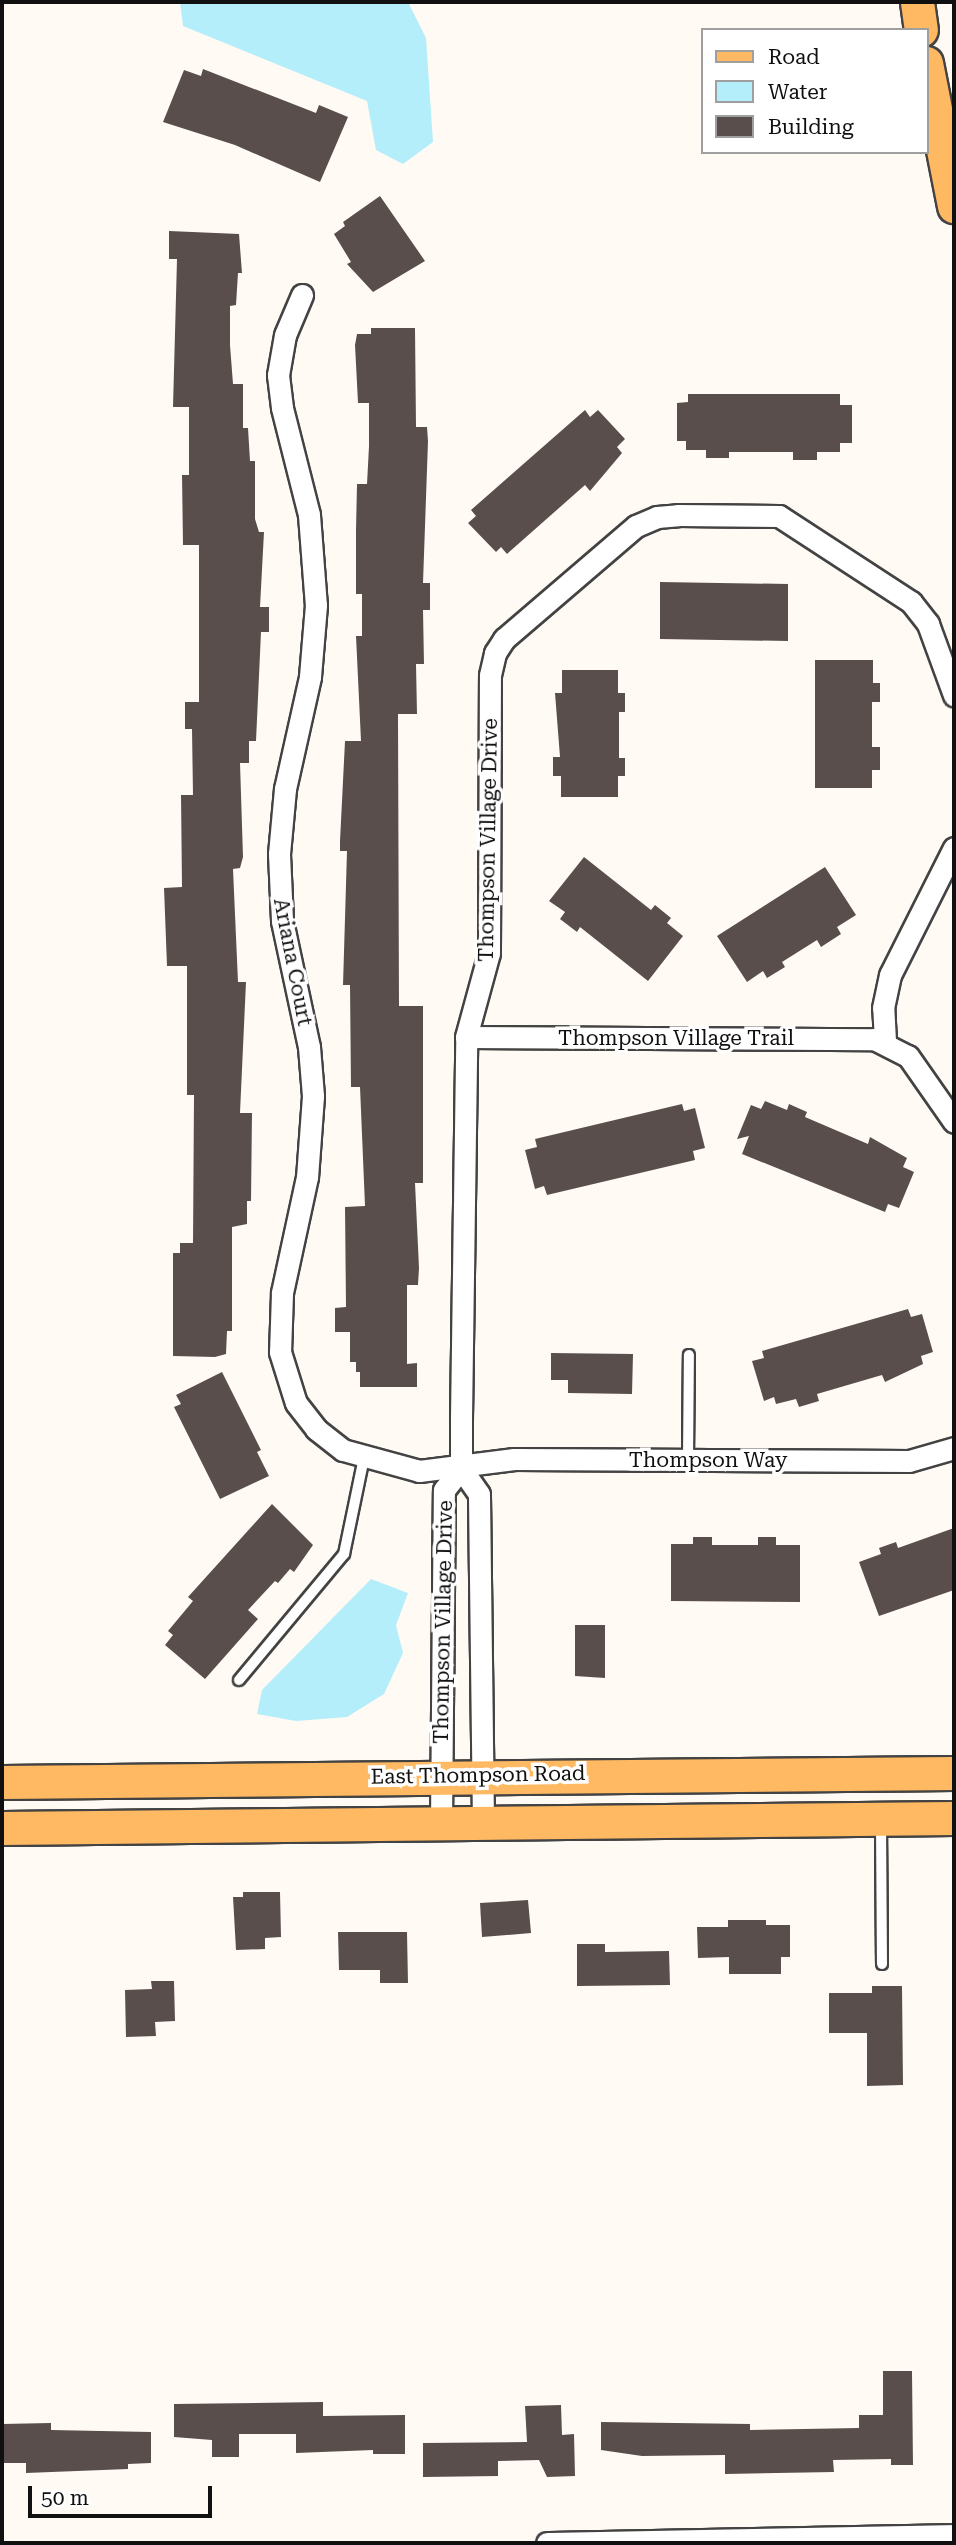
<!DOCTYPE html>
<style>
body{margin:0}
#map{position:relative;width:956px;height:2545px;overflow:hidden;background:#fffaf3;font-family:"Roboto Serif",serif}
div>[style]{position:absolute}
.water>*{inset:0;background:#b4eefa}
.building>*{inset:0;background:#5a4e4c}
.roads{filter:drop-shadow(2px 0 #434343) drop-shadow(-2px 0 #434343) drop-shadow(0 2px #434343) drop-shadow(0 -2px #434343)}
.service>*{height:10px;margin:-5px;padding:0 5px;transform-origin:5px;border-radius:5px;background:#fff}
.minor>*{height:21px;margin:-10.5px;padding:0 10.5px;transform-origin:10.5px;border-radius:10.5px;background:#fff}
.primary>*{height:33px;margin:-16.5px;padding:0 16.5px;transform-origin:16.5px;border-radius:16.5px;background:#ffb963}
span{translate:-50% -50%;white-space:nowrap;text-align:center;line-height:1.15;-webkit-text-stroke:7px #fff;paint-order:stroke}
.street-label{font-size:21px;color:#101010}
.frame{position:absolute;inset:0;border:4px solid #101010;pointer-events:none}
.legend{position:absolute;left:701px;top:28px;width:228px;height:126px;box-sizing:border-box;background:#fff;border:2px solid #9f9f9f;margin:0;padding:9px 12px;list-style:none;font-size:21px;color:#101010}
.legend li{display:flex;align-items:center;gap:14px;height:35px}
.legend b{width:35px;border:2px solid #9f9f9f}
.scale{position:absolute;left:28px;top:2486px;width:184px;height:32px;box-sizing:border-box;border:4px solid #101010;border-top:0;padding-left:9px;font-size:21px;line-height:24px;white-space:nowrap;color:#101010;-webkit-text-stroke:5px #fff;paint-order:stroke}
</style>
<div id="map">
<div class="water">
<i style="clip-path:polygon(180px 2px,408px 2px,426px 38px,433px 142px,403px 164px,376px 150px,367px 101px,183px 26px)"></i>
<i style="clip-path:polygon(371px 1579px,408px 1593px,396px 1625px,403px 1653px,384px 1694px,347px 1717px,296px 1721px,257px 1714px,262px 1690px)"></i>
</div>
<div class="building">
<i style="clip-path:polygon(203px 69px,316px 113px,319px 105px,348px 117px,320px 182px,235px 145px,163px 122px,184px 70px,201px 76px)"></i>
<i style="clip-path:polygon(380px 196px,425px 261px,373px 292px,347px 264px,351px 262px,334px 234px,345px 226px,343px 222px)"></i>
<i style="clip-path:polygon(169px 231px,239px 234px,242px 273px,238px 273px,236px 305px,230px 306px,230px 345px,233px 384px,243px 384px,243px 428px,248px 428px,250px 461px,255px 461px,255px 519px,259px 532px,264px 532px,260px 607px,269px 607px,269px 632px,261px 632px,256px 741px,249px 741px,249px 763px,240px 763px,243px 857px,240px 868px,233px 869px,238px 982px,246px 982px,240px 1113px,252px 1113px,251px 1201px,247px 1201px,247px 1224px,232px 1227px,232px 1331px,227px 1331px,226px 1354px,215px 1357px,173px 1356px,173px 1253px,180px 1253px,180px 1243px,193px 1243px,194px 1095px,187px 1095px,187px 966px,167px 966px,164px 888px,182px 887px,181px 795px,193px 795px,192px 729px,185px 729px,185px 702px,199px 702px,199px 545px,183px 545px,182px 475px,189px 475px,189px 407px,173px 407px,177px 259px,169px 259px)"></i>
<i style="clip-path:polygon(371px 328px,415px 328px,416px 427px,427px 427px,428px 441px,423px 583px,430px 583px,430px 610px,423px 610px,424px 664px,416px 664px,417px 714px,398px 714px,399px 1006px,423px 1006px,423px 1183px,415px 1183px,419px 1268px,418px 1285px,407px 1285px,407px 1364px,417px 1363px,417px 1387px,360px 1387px,360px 1372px,356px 1372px,356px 1362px,350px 1362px,350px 1332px,335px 1332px,335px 1308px,346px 1307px,345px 1207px,365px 1206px,360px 1087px,351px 1087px,350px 985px,343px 985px,347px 851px,340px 851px,340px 841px,345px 741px,361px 741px,356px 636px,362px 636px,362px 594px,356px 594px,356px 530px,357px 484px,367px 484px,369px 446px,369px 403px,358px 403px,355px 345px,357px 334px,371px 334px)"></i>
<i style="clip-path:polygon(688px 394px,840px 394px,840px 405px,852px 405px,852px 443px,840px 443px,840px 452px,817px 452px,817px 460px,793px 460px,793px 452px,729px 452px,729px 458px,706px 458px,706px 450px,686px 450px,686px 441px,677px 441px,677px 403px,688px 402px)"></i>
<i style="clip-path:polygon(585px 410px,590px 417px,598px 410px,625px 439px,617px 447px,622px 453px,590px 491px,585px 485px,507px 554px,501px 547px,496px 552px,468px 523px,476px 516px,471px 510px)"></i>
<i style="clip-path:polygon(660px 582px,788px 584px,788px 641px,660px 639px)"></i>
<i style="clip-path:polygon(815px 660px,873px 660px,873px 683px,880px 683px,880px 702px,872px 702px,872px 747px,880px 747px,880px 770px,872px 770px,872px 788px,815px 788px)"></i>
<i style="clip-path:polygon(562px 670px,618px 670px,618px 693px,625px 693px,625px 712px,619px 712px,619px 758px,625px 758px,625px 776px,618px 776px,618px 797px,561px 797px,561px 776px,553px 776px,553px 757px,560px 757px,555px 693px,562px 693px)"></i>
<i style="clip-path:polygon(584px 857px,651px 910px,655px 905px,671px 918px,667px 923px,683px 936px,648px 981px,580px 927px,577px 932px,560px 919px,565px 912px,549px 901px)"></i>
<i style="clip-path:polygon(825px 867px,856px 915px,837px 927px,841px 934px,821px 947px,817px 940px,782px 962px,785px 967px,767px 978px,763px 971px,747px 982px,717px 936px)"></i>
<i style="clip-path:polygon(765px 1101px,787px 1110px,789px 1104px,807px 1112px,805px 1117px,868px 1144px,870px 1137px,907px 1158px,903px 1167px,914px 1172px,899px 1208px,888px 1204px,885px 1212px,742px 1154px,749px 1136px,737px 1139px,751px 1105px,761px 1109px)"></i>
<i style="clip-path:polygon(682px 1104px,684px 1111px,695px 1108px,705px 1148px,693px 1151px,695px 1160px,547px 1195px,544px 1186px,535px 1189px,525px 1150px,537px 1147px,535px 1139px)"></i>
<i style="clip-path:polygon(908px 1309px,911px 1317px,922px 1314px,933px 1352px,921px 1356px,923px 1364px,885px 1382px,882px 1375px,817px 1394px,819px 1401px,799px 1407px,796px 1399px,776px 1404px,774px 1397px,764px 1401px,752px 1361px,764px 1358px,762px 1351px)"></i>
<i style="clip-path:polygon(551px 1353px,633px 1354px,632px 1394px,568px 1393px,568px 1380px,551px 1380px)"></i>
<i style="clip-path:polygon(222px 1372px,261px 1450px,257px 1452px,269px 1476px,220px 1499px,174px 1407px,181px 1404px,176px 1395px)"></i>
<i style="clip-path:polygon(272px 1504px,313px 1545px,294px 1572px,290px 1569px,278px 1583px,275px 1581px,248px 1610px,258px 1619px,205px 1679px,165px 1645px,173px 1635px,168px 1631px,193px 1601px,188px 1597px)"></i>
<i style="clip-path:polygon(954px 1528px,954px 1590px,879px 1616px,859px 1562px,881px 1554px,879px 1548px,896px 1542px,898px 1548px)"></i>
<i style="clip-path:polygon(693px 1537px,712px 1537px,712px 1545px,758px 1545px,758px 1537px,776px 1537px,776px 1545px,800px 1545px,800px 1602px,671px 1601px,671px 1544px,693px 1544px)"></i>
<i style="clip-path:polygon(575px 1625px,605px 1625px,605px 1678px,575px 1676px)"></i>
<i style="clip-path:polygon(243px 1892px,280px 1892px,281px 1937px,265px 1938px,265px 1949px,236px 1950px,233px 1897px,243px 1897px)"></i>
<i style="clip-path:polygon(528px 1900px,531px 1933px,482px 1937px,480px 1903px)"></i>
<i style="clip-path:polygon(728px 1920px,766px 1920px,766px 1925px,790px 1925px,790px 1957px,781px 1957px,781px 1974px,729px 1974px,729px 1957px,698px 1958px,697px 1927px,728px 1927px)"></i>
<i style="clip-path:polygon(338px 1932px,407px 1932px,408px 1983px,380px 1983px,380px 1970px,339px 1970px)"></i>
<i style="clip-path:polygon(577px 1944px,605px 1944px,605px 1952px,669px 1951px,670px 1985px,577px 1986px)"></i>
<i style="clip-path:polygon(151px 1981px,174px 1981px,175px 2021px,155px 2022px,156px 2036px,126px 2037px,125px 1990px,152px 1989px)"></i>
<i style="clip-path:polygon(872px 1986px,902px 1986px,903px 2085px,867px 2086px,867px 2033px,829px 2033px,829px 1993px,872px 1993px)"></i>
<i style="clip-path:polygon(883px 2371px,912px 2371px,913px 2465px,891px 2465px,891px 2459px,833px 2460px,834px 2472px,725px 2474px,725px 2455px,642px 2456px,601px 2450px,601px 2422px,750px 2424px,750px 2430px,859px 2428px,859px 2415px,883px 2415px)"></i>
<i style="clip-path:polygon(323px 2402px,323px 2416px,405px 2415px,405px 2454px,373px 2454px,373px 2450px,296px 2453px,296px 2434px,239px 2434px,239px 2457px,212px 2457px,212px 2440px,174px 2437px,174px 2404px)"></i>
<i style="clip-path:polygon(561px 2405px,562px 2435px,574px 2434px,575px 2476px,547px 2477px,539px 2460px,498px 2461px,498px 2476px,423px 2477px,423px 2443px,527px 2442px,525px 2406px)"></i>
<i style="clip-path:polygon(51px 2423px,51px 2430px,151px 2432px,151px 2463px,128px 2464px,128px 2469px,26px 2473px,26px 2463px,2px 2463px,2px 2424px)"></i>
</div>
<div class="roads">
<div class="service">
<i style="left:688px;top:1460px;width:105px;rotate:-89.5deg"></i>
<i style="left:239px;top:1680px;width:164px;rotate:-50.2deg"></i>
<i style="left:344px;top:1554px;width:99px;rotate:-78.3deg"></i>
<i style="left:881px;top:1824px;width:140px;rotate:89.6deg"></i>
</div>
<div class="minor">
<i style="left:302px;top:295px;width:43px;rotate:113deg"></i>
<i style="left:285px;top:335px;width:41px;rotate:99.9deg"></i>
<i style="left:278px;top:375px;width:33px;rotate:83deg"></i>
<i style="left:282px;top:408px;width:110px;rotate:75.8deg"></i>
<i style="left:309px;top:515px;width:90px;rotate:85.6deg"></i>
<i style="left:316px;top:605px;width:72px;rotate:94.8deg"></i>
<i style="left:310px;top:677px;width:115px;rotate:102.6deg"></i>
<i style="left:285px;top:789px;width:65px;rotate:95.3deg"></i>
<i style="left:279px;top:854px;width:67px;rotate:87.4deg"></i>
<i style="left:282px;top:921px;width:129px;rotate:77.9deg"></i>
<i style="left:309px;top:1047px;width:49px;rotate:85.3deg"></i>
<i style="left:313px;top:1096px;width:81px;rotate:94.2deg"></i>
<i style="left:307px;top:1177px;width:119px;rotate:102.2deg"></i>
<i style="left:282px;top:1293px;width:59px;rotate:91.9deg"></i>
<i style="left:280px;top:1352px;width:53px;rotate:72.6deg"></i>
<i style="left:296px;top:1403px;width:33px;rotate:52deg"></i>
<i style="left:316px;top:1429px;width:34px;rotate:38deg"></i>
<i style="left:343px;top:1450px;width:79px;rotate:15.4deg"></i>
<i style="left:419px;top:1471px;width:96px;rotate:-7.2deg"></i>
<i style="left:514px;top:1459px;width:395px;rotate:0.3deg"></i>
<i style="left:909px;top:1461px;width:47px;rotate:-16.1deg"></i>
<i style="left:466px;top:1037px;width:408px;rotate:0.3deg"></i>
<i style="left:874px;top:1039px;width:38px;rotate:27deg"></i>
<i style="left:908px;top:1056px;width:80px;rotate:55.1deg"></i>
<i style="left:885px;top:1041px;width:33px;rotate:-93deg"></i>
<i style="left:883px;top:1008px;width:34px;rotate:-78deg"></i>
<i style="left:890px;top:975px;width:142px;rotate:-63.3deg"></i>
<i style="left:441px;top:1823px;width:333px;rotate:-89.5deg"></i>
<i style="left:444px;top:1490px;width:28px;rotate:-52deg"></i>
<i style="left:483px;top:1823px;width:329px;rotate:-90.7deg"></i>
<i style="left:479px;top:1494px;width:32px;rotate:-125deg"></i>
<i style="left:461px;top:1468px;width:50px;rotate:-90deg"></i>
<i style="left:461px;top:1418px;width:381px;rotate:-89.2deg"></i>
<i style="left:466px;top:1037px;width:87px;rotate:-74.7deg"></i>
<i style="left:489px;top:953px;width:278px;rotate:-89.8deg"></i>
<i style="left:490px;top:675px;width:23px;rotate:-77deg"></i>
<i style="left:495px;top:653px;width:17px;rotate:-57deg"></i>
<i style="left:504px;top:639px;width:174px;rotate:-40.6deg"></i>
<i style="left:636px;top:526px;width:23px;rotate:-23deg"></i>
<i style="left:657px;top:517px;width:21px;rotate:-5deg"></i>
<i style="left:678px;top:515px;width:101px;rotate:0.6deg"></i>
<i style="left:779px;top:516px;width:158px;rotate:33.1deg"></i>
<i style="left:911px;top:602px;width:28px;rotate:52deg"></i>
<i style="left:928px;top:624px;width:76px;rotate:69.9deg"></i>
<i style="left:547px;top:2543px;width:407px;rotate:-1.1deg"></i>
</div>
<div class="primary">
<i style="left:917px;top:2px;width:28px;rotate:82deg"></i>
<i style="left:926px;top:63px;width:146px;rotate:78.9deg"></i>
<i style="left:2px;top:1782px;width:952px;rotate:-0.54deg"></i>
<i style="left:2px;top:1828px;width:952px;rotate:-0.6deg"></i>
</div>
</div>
<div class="street-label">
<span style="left:488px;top:840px;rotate:-89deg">Thompson Village Drive</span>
<span style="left:293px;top:962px;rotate:79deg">Ariana Court</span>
<span style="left:676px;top:1038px">Thompson Village Trail</span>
<span style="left:708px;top:1460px">Thompson Way</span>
<span style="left:443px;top:1622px;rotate:-89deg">Thompson Village Drive</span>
<span style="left:478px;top:1775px;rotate:-1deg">East Thompson Road</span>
</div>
<div class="frame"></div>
<ul class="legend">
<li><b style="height:9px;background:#ffb963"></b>Road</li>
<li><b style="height:19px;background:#b4eefa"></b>Water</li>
<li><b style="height:19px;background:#5a4e4c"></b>Building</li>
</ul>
<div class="scale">50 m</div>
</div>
